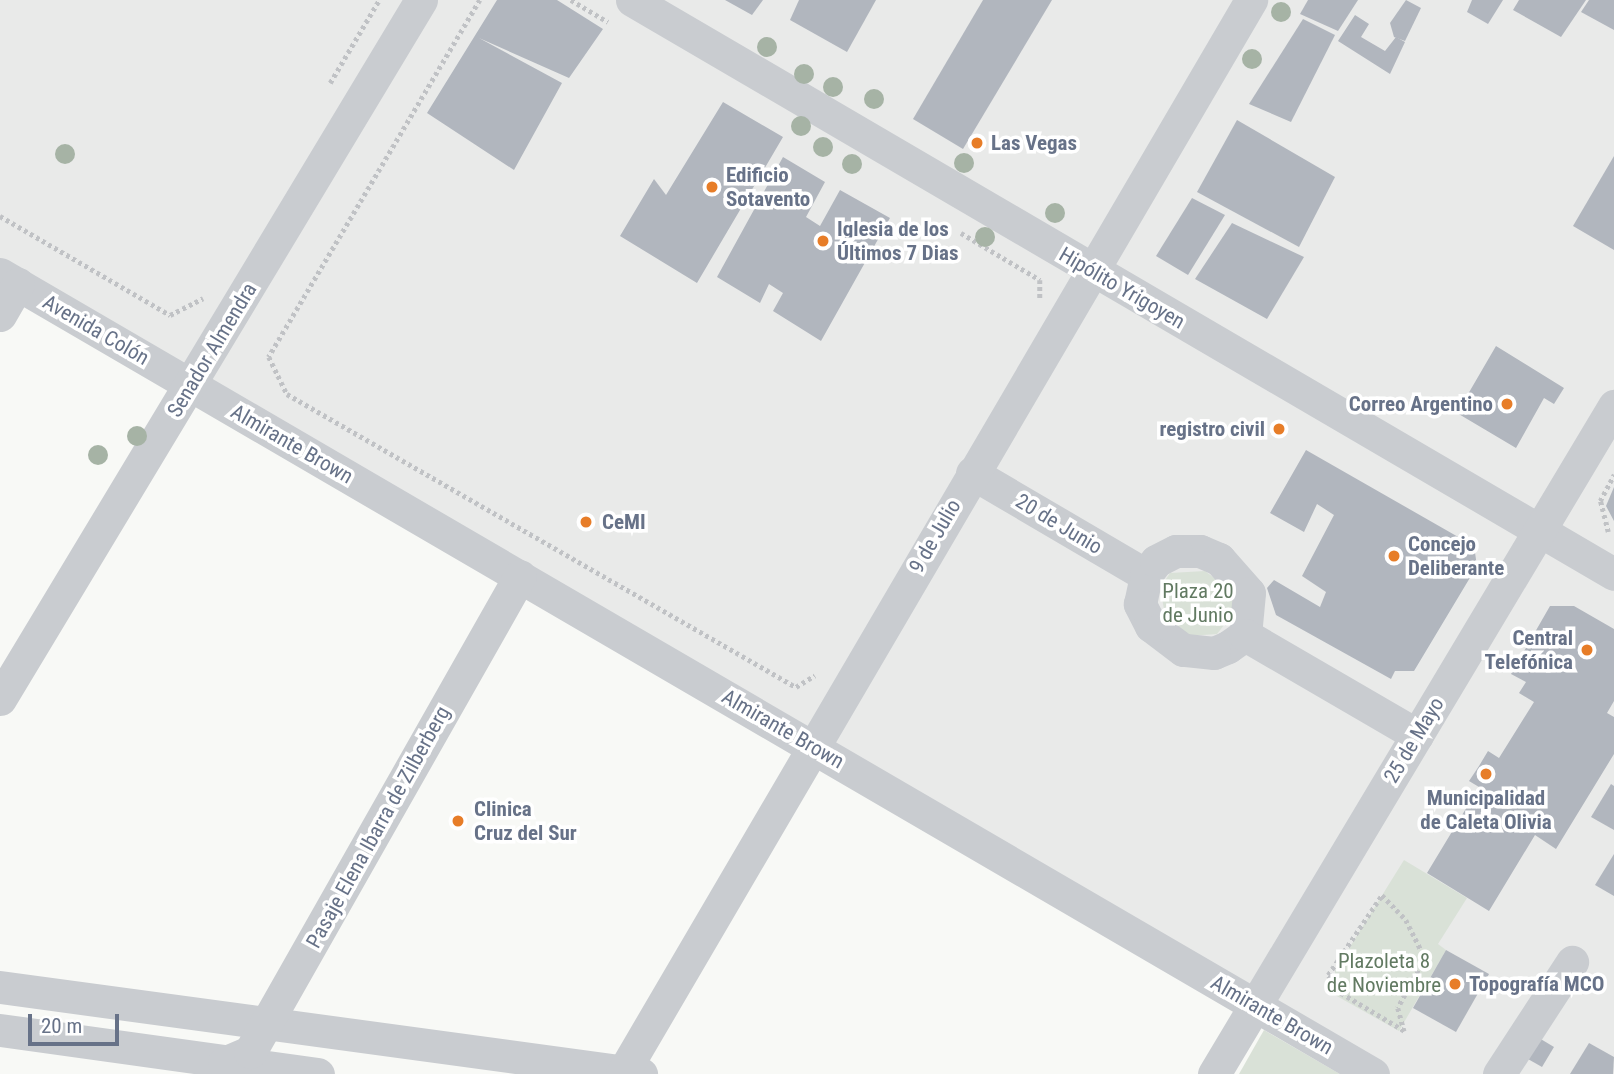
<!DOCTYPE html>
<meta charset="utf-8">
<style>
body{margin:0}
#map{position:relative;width:1614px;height:1074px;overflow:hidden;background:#f8f9f6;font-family:"Roboto Condensed",sans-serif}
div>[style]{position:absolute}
.built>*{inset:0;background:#e9eae9}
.green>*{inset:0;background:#d9e1d7}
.building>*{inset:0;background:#b1b6be}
.path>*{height:4.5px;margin-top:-2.25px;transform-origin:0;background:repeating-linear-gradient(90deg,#c0c2c5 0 3.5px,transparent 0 7px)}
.minor>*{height:33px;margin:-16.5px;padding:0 16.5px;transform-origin:16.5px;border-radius:16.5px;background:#c9ccd0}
.trees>*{width:20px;height:20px;margin:-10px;border-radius:50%;background:#a6b3a5}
.dots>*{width:19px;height:19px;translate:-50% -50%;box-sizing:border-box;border:4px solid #fff;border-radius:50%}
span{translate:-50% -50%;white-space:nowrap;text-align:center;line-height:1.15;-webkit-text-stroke:7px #fff;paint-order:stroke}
.poi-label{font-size:21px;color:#677288;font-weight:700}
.left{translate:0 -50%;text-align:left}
.right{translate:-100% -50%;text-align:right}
.street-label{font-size:21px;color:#677288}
.park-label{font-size:21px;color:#627a62}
.scale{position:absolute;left:28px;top:1014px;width:91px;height:32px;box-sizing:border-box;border:4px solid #677288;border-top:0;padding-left:9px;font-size:21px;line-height:24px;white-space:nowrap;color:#677288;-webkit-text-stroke:5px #fff;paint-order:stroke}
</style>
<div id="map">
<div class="built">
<i style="clip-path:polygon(0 0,1614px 0,1614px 1074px,1373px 1074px,0 274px)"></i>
</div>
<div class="green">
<i style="clip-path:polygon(1205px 571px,1233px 592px,1232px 615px,1217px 634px,1189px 636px,1165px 614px,1160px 588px,1170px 573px)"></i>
<i style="clip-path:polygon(1404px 860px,1467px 898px,1438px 944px,1446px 950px,1399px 1031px,1335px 995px,1335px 971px)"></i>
<i style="clip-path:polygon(1264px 1030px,1340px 1074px,1239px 1074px)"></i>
</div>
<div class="building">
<i style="clip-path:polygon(497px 0,557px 0,603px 29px,569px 78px,479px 38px,562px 83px,514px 170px,427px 113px)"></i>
<i style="clip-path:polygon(725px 0,763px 0,752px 15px)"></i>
<i style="clip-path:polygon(799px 0,876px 0,847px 52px,790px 20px)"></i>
<i style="clip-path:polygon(983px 0,1052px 0,963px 149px,913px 119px)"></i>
<i style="clip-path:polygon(1308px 0,1358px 0,1338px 31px,1300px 14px)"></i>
<i style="clip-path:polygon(1406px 0,1421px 8px,1405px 41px,1394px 37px,1390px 23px)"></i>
<i style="clip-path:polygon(1472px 0,1503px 0,1488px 24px,1467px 12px)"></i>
<i style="clip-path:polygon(1519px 0,1586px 0,1561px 37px,1513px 10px)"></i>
<i style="clip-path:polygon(1589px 0,1614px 0,1614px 30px,1581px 12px)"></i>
<i style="clip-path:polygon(1355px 15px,1369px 24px,1361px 37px,1385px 51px,1396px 37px,1405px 42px,1390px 74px,1338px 41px)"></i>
<i style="clip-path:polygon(1303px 19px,1335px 35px,1291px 122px,1249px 104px)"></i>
<i style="clip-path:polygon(723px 102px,783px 137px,697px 283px,620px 236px,654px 179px,666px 195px)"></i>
<i style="clip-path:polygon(1237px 120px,1335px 177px,1299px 247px,1197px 192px)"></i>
<i style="clip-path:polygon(1614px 156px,1614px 250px,1573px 226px)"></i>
<i style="clip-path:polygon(783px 157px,825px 182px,806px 217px,820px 226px,840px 190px,890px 218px,821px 341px,773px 311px,783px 293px,769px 284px,760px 303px,717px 277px)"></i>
<i style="clip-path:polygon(1192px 198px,1225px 215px,1188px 275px,1156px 256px)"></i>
<i style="clip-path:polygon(1232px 223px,1304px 257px,1267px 319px,1195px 279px)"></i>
<i style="clip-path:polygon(1496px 346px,1564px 388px,1554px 404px,1544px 398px,1516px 448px,1457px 413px)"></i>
<i style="clip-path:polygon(1306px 450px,1474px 546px,1477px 566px,1414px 671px,1395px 671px,1391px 679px,1276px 615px,1267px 588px,1274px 580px,1320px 607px,1326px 592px,1302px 576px,1334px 515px,1317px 504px,1304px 532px,1270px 513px)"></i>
<i style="clip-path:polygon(1614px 487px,1614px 521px,1606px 506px)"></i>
<i style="clip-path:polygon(1550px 606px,1574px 606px,1614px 629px,1614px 701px,1607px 713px,1614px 717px,1614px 754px,1556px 849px,1535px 835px,1489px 911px,1427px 873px,1479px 787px,1469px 781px,1479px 766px,1488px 751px,1499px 758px,1534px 702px,1519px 693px,1526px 682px,1511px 674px)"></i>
<i style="clip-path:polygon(1611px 784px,1614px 786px,1614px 830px,1591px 817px)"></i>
<i style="clip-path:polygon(1614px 854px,1614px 896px,1595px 885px)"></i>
<i style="clip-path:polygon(1446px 950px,1489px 974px,1456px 1032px,1413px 1008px)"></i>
<i style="clip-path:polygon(1534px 1035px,1554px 1047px,1542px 1067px,1521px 1055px)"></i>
<i style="clip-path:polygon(1589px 1043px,1614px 1057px,1613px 1074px,1570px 1074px)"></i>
</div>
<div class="path">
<i style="left:480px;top:0;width:415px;rotate:120.6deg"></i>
<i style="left:269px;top:357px;width:41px;rotate:64.1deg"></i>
<i style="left:287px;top:394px;width:587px;rotate:29.93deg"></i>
<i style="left:796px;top:687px;width:22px;rotate:-32deg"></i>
<i style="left:571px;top:0;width:43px;rotate:30.7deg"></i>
<i style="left:330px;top:83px;width:96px;rotate:-59.4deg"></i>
<i style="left:0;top:216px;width:197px;rotate:30.2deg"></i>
<i style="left:170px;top:315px;width:37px;rotate:-27deg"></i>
<i style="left:961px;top:233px;width:92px;rotate:30.7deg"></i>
<i style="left:1040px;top:280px;width:18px;rotate:90deg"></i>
<i style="left:1608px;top:532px;width:32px;rotate:-104deg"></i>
<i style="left:1600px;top:501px;width:30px;rotate:-62deg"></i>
<i style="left:1382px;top:895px;width:35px;rotate:46deg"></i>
<i style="left:1406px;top:920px;width:42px;rotate:63.4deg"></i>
<i style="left:1425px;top:958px;width:57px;rotate:118.4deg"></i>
<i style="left:1398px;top:1008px;width:24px;rotate:75deg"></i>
<i style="left:1404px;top:1031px;width:78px;rotate:-149.2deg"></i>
<i style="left:1337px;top:991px;width:18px;rotate:-119deg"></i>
<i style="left:1328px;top:975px;width:97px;rotate:-56deg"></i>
</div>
<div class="minor">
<i style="left:632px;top:0;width:1137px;rotate:30.31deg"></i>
<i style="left:0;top:274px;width:1589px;rotate:30.23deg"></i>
<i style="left:0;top:315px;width:36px;rotate:-60deg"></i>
<i style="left:972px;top:473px;width:202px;rotate:30.4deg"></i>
<i style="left:1176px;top:551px;width:24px"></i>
<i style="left:1200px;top:551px;width:21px;rotate:23deg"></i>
<i style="left:1219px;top:559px;width:45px;rotate:48.6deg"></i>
<i style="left:1249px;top:593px;width:42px;rotate:95.4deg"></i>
<i style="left:1245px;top:635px;width:21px;rotate:145deg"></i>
<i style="left:1228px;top:647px;width:15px;rotate:157deg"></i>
<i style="left:1214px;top:653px;width:31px;rotate:-174deg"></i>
<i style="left:1183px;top:650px;width:40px;rotate:-143deg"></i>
<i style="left:1151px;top:626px;width:25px;rotate:-117deg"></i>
<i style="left:1140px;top:604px;width:30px;rotate:-78deg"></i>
<i style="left:1146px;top:575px;width:17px;rotate:-54deg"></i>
<i style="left:1156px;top:561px;width:22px;rotate:-27deg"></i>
<i style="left:1245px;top:635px;width:199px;rotate:30.2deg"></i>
<i style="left:0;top:699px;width:816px;rotate:-58.94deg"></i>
<i style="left:0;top:987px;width:647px;rotate:7.73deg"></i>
<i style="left:0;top:1030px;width:321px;rotate:7.9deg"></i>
<i style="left:224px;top:1063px;width:28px;rotate:-23deg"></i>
<i style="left:250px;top:1052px;width:547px;rotate:-60.44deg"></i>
<i style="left:622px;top:1074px;width:1245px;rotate:-59.64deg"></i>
<i style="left:1214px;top:1074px;width:779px;rotate:-59.09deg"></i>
<i style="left:1499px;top:1074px;width:134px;rotate:-56.9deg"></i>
</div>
<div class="trees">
<i style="left:1281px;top:12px"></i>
<i style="left:767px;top:47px"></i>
<i style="left:1252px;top:59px"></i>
<i style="left:804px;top:74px"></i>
<i style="left:833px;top:87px"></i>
<i style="left:874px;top:99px"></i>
<i style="left:801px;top:126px"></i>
<i style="left:823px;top:147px"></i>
<i style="left:65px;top:154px"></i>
<i style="left:964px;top:163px"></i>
<i style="left:852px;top:164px"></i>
<i style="left:1055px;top:213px"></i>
<i style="left:985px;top:237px"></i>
<i style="left:137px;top:436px"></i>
<i style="left:98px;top:455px"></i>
</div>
<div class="dots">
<i style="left:977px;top:143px;background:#e77d28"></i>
<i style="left:712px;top:187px;background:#e77d28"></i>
<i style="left:823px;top:241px;background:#e77d28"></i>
<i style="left:1507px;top:404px;background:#e77d28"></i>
<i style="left:1279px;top:429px;background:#e77d28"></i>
<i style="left:586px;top:522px;background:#e77d28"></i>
<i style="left:1394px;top:556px;background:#e77d28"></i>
<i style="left:1587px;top:650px;background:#e77d28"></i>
<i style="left:1486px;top:774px;background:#e77d28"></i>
<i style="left:458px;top:821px;background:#e77d28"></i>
<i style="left:1455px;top:984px;background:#e77d28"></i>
</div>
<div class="poi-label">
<span class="left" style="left:991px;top:143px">Las Vegas</span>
<span class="left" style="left:726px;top:187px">Edificio<br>Sotavento</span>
<span class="left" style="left:837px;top:241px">Iglesia de los<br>Últimos 7 Dias</span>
<span class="right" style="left:1493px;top:404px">Correo Argentino</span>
<span class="right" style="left:1265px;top:429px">registro civil</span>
<span class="left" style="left:602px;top:522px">CeMI</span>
<span class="left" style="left:1408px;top:556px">Concejo<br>Deliberante</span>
<span class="right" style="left:1573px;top:650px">Central<br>Telefónica</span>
<span style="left:1486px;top:810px">Municipalidad<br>de Caleta Olivia</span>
<span class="left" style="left:474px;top:821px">Clinica<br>Cruz del Sur</span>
<span class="left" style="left:1469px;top:984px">Topografía MCO</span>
</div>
<div class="street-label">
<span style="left:1122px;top:288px;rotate:30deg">Hipólito Yrigoyen</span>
<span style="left:96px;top:330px;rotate:30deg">Avenida Colón</span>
<span style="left:212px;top:350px;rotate:-59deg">Senador Almendra</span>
<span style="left:292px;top:444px;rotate:30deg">Almirante Brown</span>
<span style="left:1059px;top:524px;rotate:31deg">20 de Junio</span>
<span style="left:935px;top:536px;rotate:-60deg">9 de Julio</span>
<span style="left:783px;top:729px;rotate:30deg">Almirante Brown</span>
<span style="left:1414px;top:740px;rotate:-59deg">25 de Mayo</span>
<span style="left:378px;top:827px;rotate:-61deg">Pasaje Elena Ibarra de Zilberberg</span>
<span style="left:1272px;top:1015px;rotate:30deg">Almirante Brown</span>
</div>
<div class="park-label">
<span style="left:1198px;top:603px">Plaza 20<br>de Junio</span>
<span style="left:1384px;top:973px">Plazoleta 8<br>de Noviembre</span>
</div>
<div class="scale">20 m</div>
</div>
